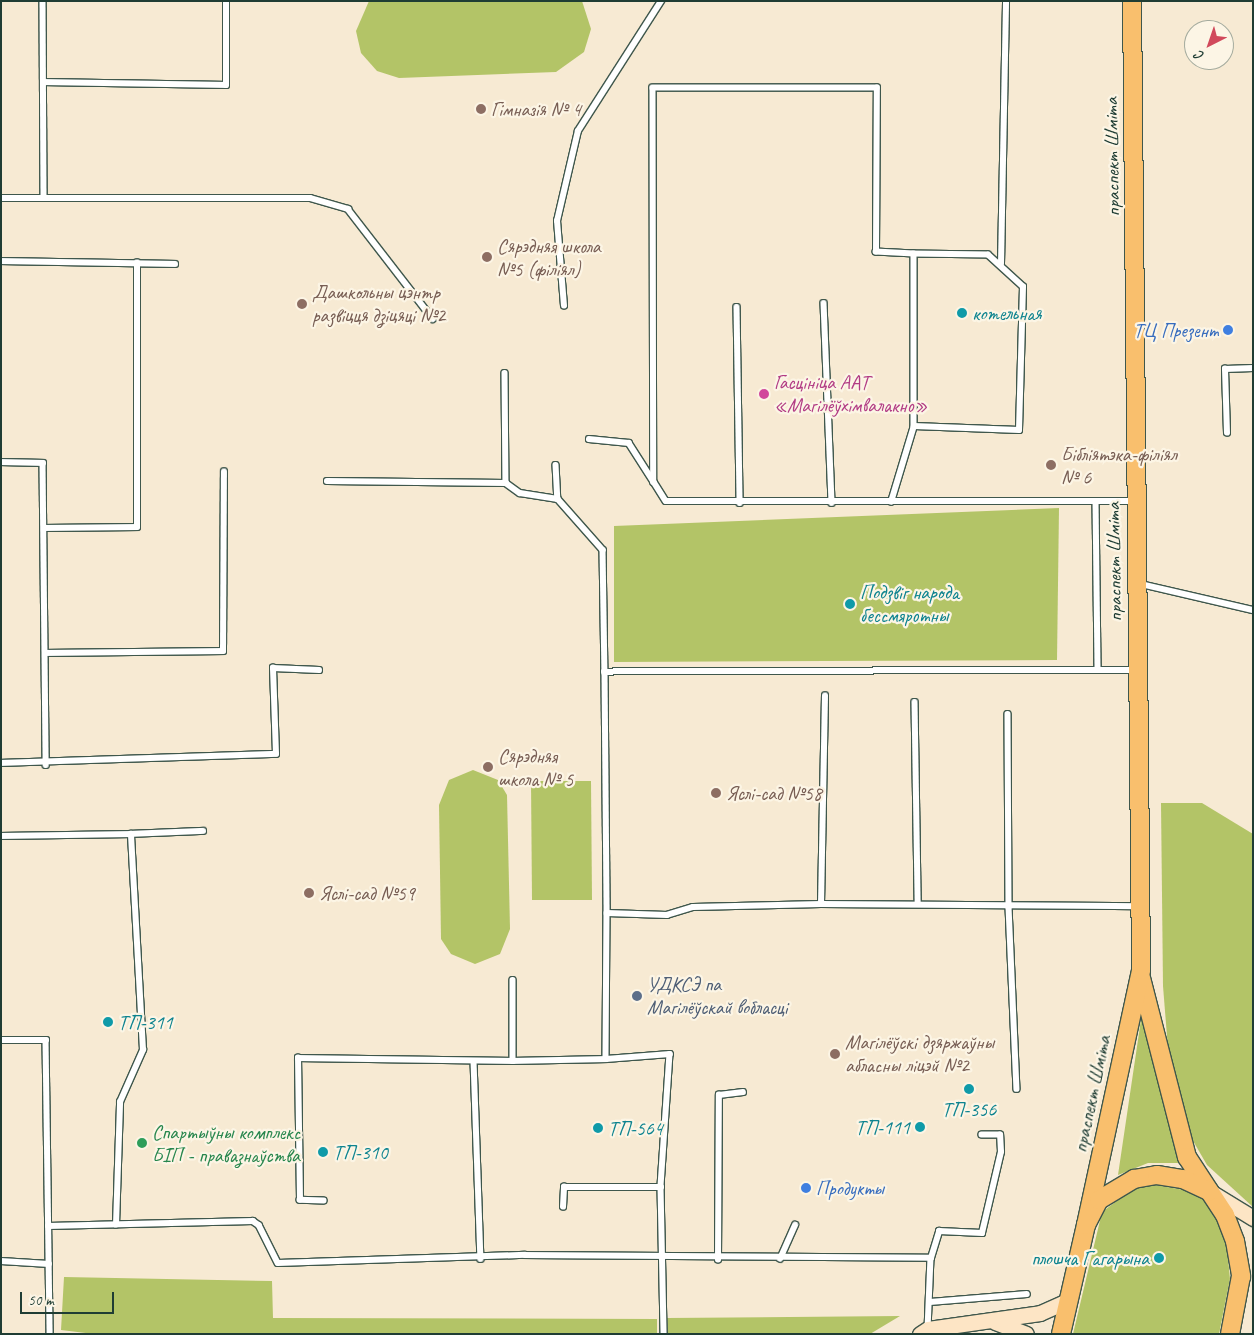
<!DOCTYPE html>
<meta charset="utf-8">
<style>
body{margin:0}
#map{position:relative;width:1254px;height:1335px;overflow:hidden;background:#f7ead3;font-family:Caveat,sans-serif}
div>[style]{position:absolute}
.green>*{inset:0;background:#b3c467}
.roads{filter:drop-shadow(1px 0 #3f574c) drop-shadow(-1px 0 #3f574c) drop-shadow(0 1px #3f574c) drop-shadow(0 -1px #3f574c)}
.lane>*{height:5.5px;margin:-2.75px;padding:0 2.75px;transform-origin:2.75px;border-radius:2.75px;background:#fff}
.secondary>*{height:15px;margin:-7.5px;padding:0 7.5px;transform-origin:7.5px;border-radius:7.5px;background:#fde5c5}
.primary>*{height:18px;margin:-9px;padding:0 9px;transform-origin:9px;border-radius:9px;background:#f9bf6d}
.dots>*{width:14px;height:14px;translate:-50% -50%;box-sizing:border-box;border:2px solid #fcf5e5;border-radius:50%}
span{translate:-50% -50%;white-space:nowrap;text-align:center;line-height:1.15;-webkit-text-stroke:4.5px #fcf5e5;paint-order:stroke}
.education-label{font-size:20px;color:#785e54}
.left{translate:0 -50%;text-align:left}
.street-label{font-size:20px;color:#1f3d34}
.culture-label{font-size:20px;color:#0d838f}
.right{translate:-100% -50%;text-align:right}
.shop-label{font-size:20px;color:#366cbe}
.hotel-label{font-size:20px;color:#b23c85}
.service-label{font-size:20px;color:#4e5e75}
.leisure-label{font-size:20px;color:#27864d}
.frame{position:absolute;inset:0;border:2px solid #1f3d34;pointer-events:none}
.north{position:absolute;left:1184px;top:20px;width:50px;height:50px;box-sizing:border-box;background:#fcf5e5;border:1px solid #a4ab9e;border-radius:50%;rotate:221deg;font-size:14px;font-weight:700;line-height:20px;text-align:center;color:#1f3d34}
.north::after{content:'';display:block;margin:auto;width:18px;height:22px;background:#d1495b;clip-path:polygon(50% 0,100% 100%,50% 72%,0 100%)}
.scale{position:absolute;left:20px;top:1292px;width:94px;height:22px;box-sizing:border-box;border:2px solid #1f3d34;border-top:0;padding-left:6px;font-size:15px;line-height:18px;white-space:nowrap;color:#1f3d34;-webkit-text-stroke:4px #fcf5e5;paint-order:stroke}
</style>
<div id="map">
<div class="green">
<i style="clip-path:polygon(369px 1px,582px 1px,591px 29px,584px 52px,556px 72px,399px 78px,377px 71px,361px 53px,356px 31px)"></i>
<i style="clip-path:polygon(1059px 508px,1057px 660px,614px 662px,614px 526px)"></i>
<i style="clip-path:polygon(473px 770px,498px 780px,507px 795px,510px 929px,500px 954px,475px 964px,451px 954px,441px 939px,439px 805px,449px 780px)"></i>
<i style="clip-path:polygon(531px 781px,591px 781px,592px 900px,532px 900px)"></i>
<i style="clip-path:polygon(1161px 803px,1202px 803px,1253px 834px,1253px 1207px,1207px 1165px,1185px 1127px,1169px 1061px,1163px 986px)"></i>
<i style="clip-path:polygon(1143px 1006px,1183px 1163px,1148px 1163px,1118px 1175px)"></i>
<i style="clip-path:polygon(1150px 1184px,1196px 1192px,1213px 1211px,1226px 1237px,1230px 1279px,1219px 1334px,1073px 1334px,1102px 1212px,1134px 1188px)"></i>
<i style="clip-path:polygon(64px 1277px,272px 1281px,273px 1318px,657px 1319px,657px 1334px,94px 1334px,61px 1330px)"></i>
<i style="clip-path:polygon(900px 1316px,870px 1334px,668px 1334px,667px 1318px)"></i>
</div>
<div class="roads">
<div class="lane">
<i style="left:43px;top:1px;width:197px;rotate:89.7deg"></i>
<i style="left:44px;top:82px;width:182px;rotate:0.9deg"></i>
<i style="left:226px;top:85px;width:84px;rotate:-90deg"></i>
<i style="left:1px;top:198px;width:309px"></i>
<i style="left:310px;top:198px;width:40px;rotate:16deg"></i>
<i style="left:348px;top:209px;width:139px;rotate:52.3deg"></i>
<i style="left:914px;top:254px;width:38px;rotate:-177deg"></i>
<i style="left:876px;top:252px;width:164px;rotate:-89.7deg"></i>
<i style="left:877px;top:88px;width:224px;rotate:180deg"></i>
<i style="left:653px;top:88px;width:394px;rotate:89.9deg"></i>
<i style="left:654px;top:482px;width:22px;rotate:58deg"></i>
<i style="left:666px;top:501px;width:469px"></i>
<i style="left:1px;top:261px;width:174px;rotate:1deg"></i>
<i style="left:1001px;top:264px;width:263px;rotate:-88.9deg"></i>
<i style="left:824px;top:303px;width:200px;rotate:87.7deg"></i>
<i style="left:564px;top:306px;width:85px;rotate:-94.7deg"></i>
<i style="left:557px;top:221px;width:92px;rotate:-76.9deg"></i>
<i style="left:578px;top:131px;width:154px;rotate:-57.4deg"></i>
<i style="left:737px;top:307px;width:196px;rotate:89.1deg"></i>
<i style="left:505px;top:373px;width:110px;rotate:89.5deg"></i>
<i style="left:1227px;top:433px;width:64px;rotate:-91.8deg"></i>
<i style="left:1225px;top:369px;width:28px;rotate:-2deg"></i>
<i style="left:589px;top:439px;width:40px;rotate:5.7deg"></i>
<i style="left:629px;top:443px;width:46px;rotate:57.3deg"></i>
<i style="left:1px;top:462px;width:42px;rotate:1.4deg"></i>
<i style="left:43px;top:463px;width:302px;rotate:89.4deg"></i>
<i style="left:556px;top:465px;width:34px;rotate:87deg"></i>
<i style="left:558px;top:499px;width:68px;rotate:48.6deg"></i>
<i style="left:603px;top:550px;width:122px;rotate:89.1deg"></i>
<i style="left:327px;top:481px;width:179px;rotate:0.6deg"></i>
<i style="left:506px;top:483px;width:17px;rotate:36deg"></i>
<i style="left:520px;top:493px;width:38px;rotate:9deg"></i>
<i style="left:1096px;top:501px;width:169px;rotate:89.3deg"></i>
<i style="left:891px;top:502px;width:79px;rotate:-73.2deg"></i>
<i style="left:914px;top:426px;width:105px;rotate:2.2deg"></i>
<i style="left:1019px;top:430px;width:143px;rotate:-88.4deg"></i>
<i style="left:1023px;top:287px;width:47px;rotate:-137.6deg"></i>
<i style="left:988px;top:255px;width:74px;rotate:-179.2deg"></i>
<i style="left:914px;top:254px;width:172px;rotate:90deg"></i>
<i style="left:45px;top:528px;width:92px;rotate:-0.6deg"></i>
<i style="left:137px;top:527px;width:264px;rotate:-90deg"></i>
<i style="left:1141px;top:584px;width:115px;rotate:13.1deg"></i>
<i style="left:45px;top:653px;width:178px;rotate:-0.6deg"></i>
<i style="left:223px;top:651px;width:179px;rotate:-89.7deg"></i>
<i style="left:1136px;top:670px;width:531px;rotate:179.78deg"></i>
<i style="left:605px;top:672px;width:241px;rotate:89.5deg"></i>
<i style="left:607px;top:913px;width:60px;rotate:1.9deg"></i>
<i style="left:667px;top:915px;width:27px;rotate:-17deg"></i>
<i style="left:693px;top:907px;width:128px;rotate:-1.3deg"></i>
<i style="left:821px;top:904px;width:318px;rotate:0.4deg"></i>
<i style="left:915px;top:702px;width:202px;rotate:89.1deg"></i>
<i style="left:1008px;top:714px;width:193px;rotate:89.7deg"></i>
<i style="left:1009px;top:907px;width:182px;rotate:87.5deg"></i>
<i style="left:1px;top:763px;width:275px;rotate:-1.9deg"></i>
<i style="left:276px;top:754px;width:86px;rotate:-92deg"></i>
<i style="left:273px;top:668px;width:46px;rotate:2.5deg"></i>
<i style="left:1px;top:836px;width:130px;rotate:-0.9deg"></i>
<i style="left:821px;top:904px;width:208px;rotate:-88.9deg"></i>
<i style="left:607px;top:913px;width:146px;rotate:90.4deg"></i>
<i style="left:606px;top:1059px;width:64px;rotate:-4.5deg"></i>
<i style="left:670px;top:1054px;width:133px;rotate:93.9deg"></i>
<i style="left:661px;top:1187px;width:147px;rotate:88.8deg"></i>
<i style="left:513px;top:980px;width:81px;rotate:90deg"></i>
<i style="left:513px;top:1061px;width:93px;rotate:-1.2deg"></i>
<i style="left:1px;top:1040px;width:45px"></i>
<i style="left:46px;top:1040px;width:294px;rotate:89.2deg"></i>
<i style="left:474px;top:1061px;width:198px;rotate:88deg"></i>
<i style="left:324px;top:1201px;width:24px;rotate:-178deg"></i>
<i style="left:300px;top:1200px;width:142px;rotate:-90.8deg"></i>
<i style="left:298px;top:1058px;width:215px;rotate:0.8deg"></i>
<i style="left:563px;top:1207px;width:20px;rotate:-87deg"></i>
<i style="left:564px;top:1187px;width:97px"></i>
<i style="left:116px;top:1225px;width:123px;rotate:-88.1deg"></i>
<i style="left:120px;top:1102px;width:57px;rotate:-66.1deg"></i>
<i style="left:143px;top:1050px;width:216px;rotate:-93.2deg"></i>
<i style="left:131px;top:834px;width:72px;rotate:-2.4deg"></i>
<i style="left:48px;top:1226px;width:205px;rotate:-1.4deg"></i>
<i style="left:253px;top:1221px;width:7px;rotate:34deg"></i>
<i style="left:259px;top:1225px;width:42px;rotate:63.4deg"></i>
<i style="left:278px;top:1263px;width:247px;rotate:-1.9deg"></i>
<i style="left:525px;top:1255px;width:406px;rotate:0.4deg"></i>
<i style="left:931px;top:1258px;width:71px;rotate:92.4deg"></i>
<i style="left:931px;top:1258px;width:28px;rotate:-73deg"></i>
<i style="left:939px;top:1231px;width:43px;rotate:2.7deg"></i>
<i style="left:982px;top:1233px;width:83px;rotate:-76.8deg"></i>
<i style="left:1001px;top:1152px;width:17px;rotate:-93deg"></i>
<i style="left:1000px;top:1135px;width:18px;rotate:180deg"></i>
<i style="left:780px;top:1259px;width:37px;rotate:-66deg"></i>
<i style="left:718px;top:1260px;width:165px;rotate:-89.7deg"></i>
<i style="left:719px;top:1095px;width:24px;rotate:-7deg"></i>
<i style="left:1px;top:1261px;width:48px;rotate:3.6deg"></i>
<i style="left:930px;top:1302px;width:97px;rotate:-4.7deg"></i>
</div>
<div class="secondary">
<i style="left:1209px;top:1191px;width:52px;rotate:31.5deg"></i>
<i style="left:995px;top:1322px;width:33px;rotate:21deg"></i>
<i style="left:920px;top:1334px;width:9px;rotate:-32deg"></i>
<i style="left:928px;top:1329px;width:113px;rotate:-8.1deg"></i>
<i style="left:1040px;top:1313px;width:32px;rotate:-24deg"></i>
</div>
<div class="primary">
<i style="left:1141px;top:978px;width:185px;rotate:75.6deg"></i>
<i style="left:1187px;top:1157px;width:69px;rotate:56.8deg"></i>
<i style="left:1225px;top:1215px;width:28px;rotate:69deg"></i>
<i style="left:1235px;top:1241px;width:36px;rotate:80deg"></i>
<i style="left:1241px;top:1276px;width:59px;rotate:100.7deg"></i>
<i style="left:1086px;top:1225px;width:261px;rotate:-77.8deg"></i>
<i style="left:1141px;top:970px;width:969px;rotate:-90.53deg"></i>
<i style="left:1061px;top:1334px;width:112px;rotate:-77.1deg"></i>
<i style="left:1086px;top:1225px;width:28px;rotate:-63deg"></i>
<i style="left:1099px;top:1200px;width:41px;rotate:-31deg"></i>
<i style="left:1134px;top:1179px;width:23px;rotate:-10deg"></i>
<i style="left:1157px;top:1175px;width:26px;rotate:9deg"></i>
<i style="left:1183px;top:1179px;width:29px;rotate:25deg"></i>
</div>
</div>
<div class="dots">
<i style="left:481px;top:109px;background:#8d6e63"></i>
<i style="left:487px;top:257px;background:#8d6e63"></i>
<i style="left:302px;top:304px;background:#8d6e63"></i>
<i style="left:962px;top:313px;background:#0f9aa8"></i>
<i style="left:1228px;top:330px;background:#3f7fe0"></i>
<i style="left:764px;top:394px;background:#d1479c"></i>
<i style="left:1051px;top:465px;background:#8d6e63"></i>
<i style="left:850px;top:604px;background:#0f9aa8"></i>
<i style="left:488px;top:767px;background:#8d6e63"></i>
<i style="left:716px;top:793px;background:#8d6e63"></i>
<i style="left:309px;top:893px;background:#8d6e63"></i>
<i style="left:637px;top:996px;background:#5c6f8a"></i>
<i style="left:108px;top:1022px;background:#0f9aa8"></i>
<i style="left:835px;top:1054px;background:#8d6e63"></i>
<i style="left:969px;top:1089px;background:#0f9aa8"></i>
<i style="left:920px;top:1127px;background:#0f9aa8"></i>
<i style="left:598px;top:1128px;background:#0f9aa8"></i>
<i style="left:142px;top:1143px;background:#2e9e5b"></i>
<i style="left:323px;top:1152px;background:#0f9aa8"></i>
<i style="left:806px;top:1188px;background:#3f7fe0"></i>
<i style="left:1159px;top:1258px;background:#0f9aa8"></i>
</div>
<div class="education-label">
<span class="left" style="left:491px;top:109px">Гімназія № 4</span>
<span class="left" style="left:497px;top:258px">Сярэдняя школа<br>№5 (філіял)</span>
<span class="left" style="left:312px;top:304px">Дашкольны цэнтр<br>развіцця дзіцяці №2</span>
<span class="left" style="left:1061px;top:466px">Бібліятэка-філіял<br>№ 6</span>
<span class="left" style="left:498px;top:768px">Сярэдняя<br>школа № 5</span>
<span class="left" style="left:726px;top:793px">Яслі-сад №58</span>
<span class="left" style="left:319px;top:893px">Яслі-сад №59</span>
<span class="left" style="left:845px;top:1054px">Магілёўскі дзяржаўны<br>абласны ліцэй №2</span>
</div>
<div class="street-label">
<span style="left:1112px;top:157px;rotate:-91deg">праспект Шміта</span>
<span style="left:1114px;top:562px;rotate:-91deg">праспект Шміта</span>
<span style="left:1092px;top:1094px;rotate:-78deg">праспект Шміта</span>
</div>
<div class="culture-label">
<span class="left" style="left:972px;top:313px">котельная</span>
<span class="left" style="left:860px;top:604px">Подзвіг народа<br>бессмяротны</span>
<span class="left" style="left:118px;top:1022px">ТП-311</span>
<span style="left:969px;top:1109px">ТП-356</span>
<span class="right" style="left:910px;top:1127px">ТП-111</span>
<span class="left" style="left:608px;top:1128px">ТП-564</span>
<span class="left" style="left:333px;top:1152px">ТП-310</span>
<span class="right" style="left:1149px;top:1258px">плошча Гагарына</span>
</div>
<div class="shop-label">
<span class="right" style="left:1218px;top:330px">ТЦ Презент</span>
<span class="left" style="left:816px;top:1188px">Продукты</span>
</div>
<div class="hotel-label">
<span class="left" style="left:774px;top:394px">Гасцініца ААТ<br>«Магілёўхімвалакно»</span>
</div>
<div class="service-label">
<span class="left" style="left:647px;top:996px">УДКСЭ па<br>Магілёўскай вобласці</span>
</div>
<div class="leisure-label">
<span class="left" style="left:152px;top:1144px">Спартыўны комплекс<br>БІП - правазнаўства</span>
</div>
<div class="frame"></div>
<div class="north">С</div>
<div class="scale">50 m</div>
</div>
